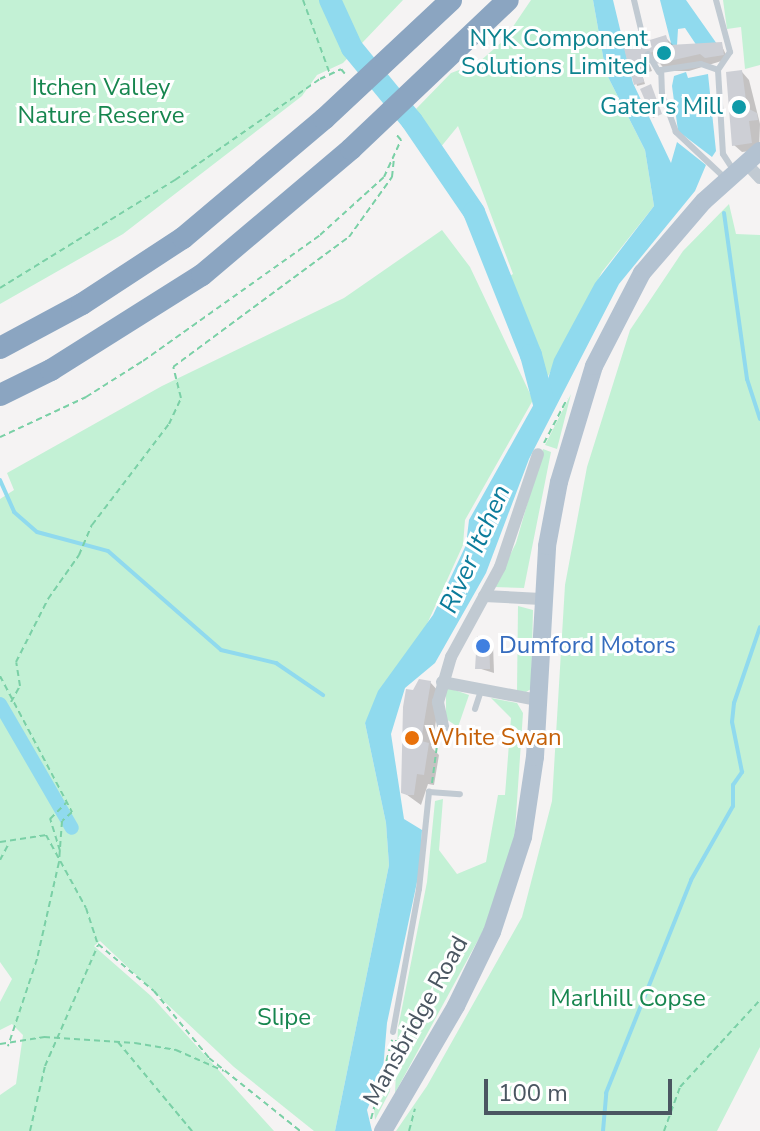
<!DOCTYPE html>
<style>
body{margin:0}
#map{position:relative;width:760px;height:1131px;overflow:hidden;background:#f5f3f3;font-family:"Nunito Sans",sans-serif}
div>[style]{position:absolute}
.green>*{inset:0;background:#c3f1d5}
.water>*{inset:0;background:#90daee}
.shadow>*{inset:0;background:#0003}
.stream>*{height:4px;margin:-2px;padding:0 2px;transform-origin:2px;border-radius:2px;background:#90daee}
.canal>*{height:14px;margin:-7px;padding:0 7px;transform-origin:7px;border-radius:7px;background:#90daee}
.river>*{height:22px;margin:-11px;padding:0 11px;transform-origin:11px;border-radius:11px;background:#90daee}
.building>*{inset:0;background:#cdcfd5}
.path>*{height:2px;margin-top:-1px;transform-origin:0;background:repeating-linear-gradient(90deg,#7ad0a6 0 6px,transparent 0 10px)}
.service>*{height:6px;margin:-3px;padding:0 3px;transform-origin:3px;border-radius:3px;background:#c1cad2}
.minor>*{height:12px;margin:-6px;padding:0 6px;transform-origin:6px;border-radius:6px;background:#c1cad2}
.primary>*{height:18px;margin:-9px;padding:0 9px;transform-origin:9px;border-radius:9px;background:#b3c2d1}
.motorway>*{height:22px;margin:-11px;padding:0 11px;transform-origin:11px;border-radius:11px;background:#8ba5c1}
.dots>*{width:22px;height:22px;translate:-50% -50%;box-sizing:border-box;border:4px solid #fff;border-radius:50%}
span{translate:-50% -50%;white-space:nowrap;text-align:center;line-height:1.15;-webkit-text-stroke:6px #fff;paint-order:stroke}
.culture-label{font-size:24px;color:#0d838f}
.right{translate:-100% -50%;text-align:right}
.park-label{font-size:24px;color:#17864f}
.shop-label{font-size:24px;color:#366cbe}
.left{translate:0 -50%;text-align:left}
.food-label{font-size:24px;color:#c56008}
.street-label{font-size:24px;color:#4a5661}
.water-label{font-size:26px;color:#0c7c9b;font-style:italic}
.scale{position:absolute;left:484px;top:1079px;width:188px;height:36px;box-sizing:border-box;border:4px solid #4a5661;border-top:0;padding-left:10px;font-size:24px;line-height:28px;white-space:nowrap;color:#4a5661;-webkit-text-stroke:6px #fff;paint-order:stroke}
</style>
<div id="map">
<div class="green">
<i style="clip-path:polygon(0 0,403px 0,343px 63px,317px 75px,302px 96px,123px 234px,0 304px)"></i>
<i style="clip-path:polygon(531px 0,593px 0,606px 73px,645px 150px,654px 206px,602px 272px,546px 380px,505px 279px,513px 274px,458px 126px,440px 148px,416px 109px,451px 73px,478px 63px,504px 40px)"></i>
<i style="clip-path:polygon(723px 0,760px 0,760px 65px,745px 69px,741px 27px,727px 29px)"></i>
<i style="clip-path:polygon(729px 204px,736px 234px,760px 235px,760px 1047px,717px 1131px,396px 1131px,427px 1086px,522px 917px,552px 801px,565px 585px,587px 467px,630px 330px,683px 251px)"></i>
<i style="clip-path:polygon(442px 230px,470px 267px,533px 400px,465px 520px,463px 545px,422px 635px,399px 663px,365px 723px,386px 823px,389px 865px,335px 1131px,314px 1131px,234px 1067px,100px 941px,94px 946px,151px 996px,274px 1131px,0 1131px,0 1095px,16px 1084px,23px 1035px,12px 1024px,0 1030px,0 1002px,12px 979px,0 962px,0 499px,14px 490px,7px 473px,162px 386px,344px 298px)"></i>
<i style="clip-path:polygon(571px 394px,557px 449px,545px 445px)"></i>
<i style="clip-path:polygon(543px 449px,551px 452px,524px 588px,494px 587px,516px 543px)"></i>
<i style="clip-path:polygon(518px 606px,533px 610px,531px 689px,526px 692px,517px 691px)"></i>
<i style="clip-path:polygon(446px 687px,469px 695px,458px 727px,446px 719px)"></i>
<i style="clip-path:polygon(491px 698px,517px 703px,523px 713px,514px 845px,484px 929px,395px 1093px,398px 1028px,427px 882px,435px 801px,443px 799px,439px 850px,457px 874px,486px 862px,498px 795px,505px 795px,511px 718px)"></i>
<i style="clip-path:polygon(394px 1041px,390px 1091px,375px 1120px,374px 1108px)"></i>
</div>
<div class="water">
<i style="clip-path:polygon(593px 0,613px 0,633px 83px,671px 163px,677px 142px,706px 165px,695px 191px,619px 284px,529px 459px,486px 573px,435px 663px,405px 688px,391px 734px,404px 819px,422px 830px,420px 868px,387px 1023px,383px 1070px,367px 1110px,372px 1131px,335px 1131px,389px 865px,386px 823px,365px 723px,378px 691px,433px 615px,466px 545px,469px 520px,548px 379px,554px 359px,595px 283px,654px 206px,645px 150px,606px 73px)"></i>
<i style="clip-path:polygon(660px 0,686px 0,717px 44px,697px 46px,685px 28px,678px 29px,677px 45px,672px 47px)"></i>
<i style="clip-path:polygon(686px 72px,688px 78px,708px 74px,716px 151px,712px 157px,678px 131px,672px 86px,674px 76px)"></i>
</div>
<div class="shadow">
<i style="clip-path:polygon(665px 37px,675px 47px,721px 44px,728px 59px,689px 71px,666px 71px,657px 60px,649px 63px,652px 71px,642px 74px,645px 84px,637px 86px,627px 50px)"></i>
<i style="clip-path:polygon(742px 72px,749px 80px,760px 124px,759px 150px,742px 152px,734px 145px)"></i>
<i style="clip-path:polygon(488px 639px,493px 644px,494px 673px,478px 668px)"></i>
<i style="clip-path:polygon(430px 682px,440px 693px,432px 748px,439px 755px,434px 785px,428px 784px,421px 805px,403px 792px)"></i>
</div>
<div class="stream">
<i style="left:724px;top:213px;width:168px;rotate:82.1deg"></i>
<i style="left:747px;top:379px;width:42px;rotate:72deg"></i>
<i style="left:0;top:480px;width:35px;rotate:66deg"></i>
<i style="left:14px;top:512px;width:30px;rotate:41deg"></i>
<i style="left:37px;top:532px;width:73px;rotate:15deg"></i>
<i style="left:108px;top:551px;width:150px;rotate:41.2deg"></i>
<i style="left:221px;top:650px;width:57px;rotate:13.3deg"></i>
<i style="left:276px;top:663px;width:57px;rotate:34.2deg"></i>
<i style="left:603px;top:1131px;width:38px;rotate:-85deg"></i>
<i style="left:606px;top:1093px;width:229px;rotate:-68.2deg"></i>
<i style="left:691px;top:880px;width:85px;rotate:-60.4deg"></i>
<i style="left:733px;top:806px;width:21px;rotate:-90deg"></i>
<i style="left:733px;top:785px;width:16px;rotate:-55deg"></i>
<i style="left:742px;top:772px;width:51px;rotate:-101.3deg"></i>
<i style="left:732px;top:722px;width:19px;rotate:-84deg"></i>
<i style="left:734px;top:703px;width:80px;rotate:-71.1deg"></i>
</div>
<div class="canal">
<i style="left:0;top:704px;width:143px;rotate:59.9deg"></i>
</div>
<div class="river">
<i style="left:330px;top:0;width:53px;rotate:65.4deg"></i>
<i style="left:352px;top:48px;width:94px;rotate:50.6deg"></i>
<i style="left:412px;top:121px;width:110px;rotate:55.7deg"></i>
<i style="left:474px;top:212px;width:154px;rotate:68.3deg"></i>
<i style="left:531px;top:355px;width:51px;rotate:75.1deg"></i>
</div>
<div class="building">
<i style="clip-path:polygon(666px 35px,669px 45px,722px 42px,724px 55px,705px 58px,700px 54px,656px 64px,653px 52px,643px 55px,646px 64px,629px 69px,624px 48px)"></i>
<i style="clip-path:polygon(640px 67px,644px 82px,634px 85px,630px 70px)"></i>
<i style="clip-path:polygon(742px 70px,747px 108px,757px 113px,758px 120px,749px 121px,752px 143px,732px 146px,726px 72px)"></i>
<i style="clip-path:polygon(651px 84px,662px 114px,653px 118px,640px 89px)"></i>
<i style="clip-path:polygon(477px 636px,489px 637px,490px 669px,475px 669px)"></i>
<i style="clip-path:polygon(419px 679px,431px 681px,421px 741px,429px 743px,424px 775px,417px 774px,414px 795px,407px 795px,401px 793px,403px 707px,406px 689px,413px 690px)"></i>
</div>
<div class="path">
<i style="left:303px;top:0;width:79px;rotate:70deg"></i>
<i style="left:0;top:288px;width:206px;rotate:-31.7deg"></i>
<i style="left:175px;top:180px;width:177px;rotate:-34.9deg"></i>
<i style="left:320px;top:79px;width:23px;rotate:-25deg"></i>
<i style="left:341px;top:69px;width:6px;rotate:51deg"></i>
<i style="left:0;top:437px;width:95px;rotate:-24.9deg"></i>
<i style="left:86px;top:397px;width:67px;rotate:-32.3deg"></i>
<i style="left:143px;top:361px;width:217px;rotate:-35.4deg"></i>
<i style="left:320px;top:235px;width:86px;rotate:-42.2deg"></i>
<i style="left:384px;top:177px;width:41px;rotate:-65.3deg"></i>
<i style="left:401px;top:140px;width:9px;rotate:-131deg"></i>
<i style="left:544px;top:443px;width:50px;rotate:-62.4deg"></i>
<i style="left:0;top:676px;width:154px;rotate:62.1deg"></i>
<i style="left:72px;top:812px;width:13px;rotate:138deg"></i>
<i style="left:62px;top:821px;width:41px;rotate:94.2deg"></i>
<i style="left:59px;top:862px;width:99px;rotate:102.8deg"></i>
<i style="left:37px;top:959px;width:92px;rotate:108.4deg"></i>
<i style="left:11px;top:702px;width:18px;rotate:-61deg"></i>
<i style="left:20px;top:686px;width:24px;rotate:-99deg"></i>
<i style="left:16px;top:662px;width:71px;rotate:-63.1deg"></i>
<i style="left:48px;top:599px;width:54px;rotate:-54.8deg"></i>
<i style="left:79px;top:555px;width:33px;rotate:-67deg"></i>
<i style="left:92px;top:525px;width:127px;rotate:-52.7deg"></i>
<i style="left:169px;top:424px;width:29px;rotate:-65deg"></i>
<i style="left:181px;top:398px;width:32px;rotate:-104deg"></i>
<i style="left:173px;top:367px;width:219px;rotate:-36.5deg"></i>
<i style="left:349px;top:237px;width:74px;rotate:-54.4deg"></i>
<i style="left:392px;top:177px;width:19px;rotate:-84deg"></i>
<i style="left:432px;top:783px;width:45px;rotate:-82.4deg"></i>
<i style="left:0;top:842px;width:47px;rotate:-8.7deg"></i>
<i style="left:46px;top:835px;width:83px;rotate:61.3deg"></i>
<i style="left:86px;top:908px;width:38px;rotate:72deg"></i>
<i style="left:98px;top:944px;width:73px;rotate:40deg"></i>
<i style="left:154px;top:991px;width:87px;rotate:50.6deg"></i>
<i style="left:209px;top:1058px;width:117px;rotate:38.7deg"></i>
<i style="left:60px;top:851px;width:34px;rotate:-107deg"></i>
<i style="left:50px;top:819px;width:23px;rotate:-45deg"></i>
<i style="left:0;top:860px;width:19px;rotate:-62deg"></i>
<i style="left:118px;top:1042px;width:116px;rotate:50.3deg"></i>
<i style="left:0;top:1044px;width:45px;rotate:-9deg"></i>
<i style="left:44px;top:1037px;width:91px;rotate:3.8deg"></i>
<i style="left:135px;top:1043px;width:42px;rotate:9.7deg"></i>
<i style="left:176px;top:1050px;width:52px;rotate:23.6deg"></i>
<i style="left:394px;top:1081px;width:41px;rotate:-87.2deg"></i>
<i style="left:371px;top:1119px;width:82px;rotate:-75.1deg"></i>
<i style="left:30px;top:1131px;width:67px;rotate:-77deg"></i>
<i style="left:45px;top:1066px;width:132px;rotate:-66.3deg"></i>
<i style="left:409px;top:1131px;width:23px;rotate:-75deg"></i>
<i style="left:664px;top:1131px;width:47px;rotate:-70deg"></i>
<i style="left:680px;top:1087px;width:118px;rotate:-47.4deg"></i>
</div>
<div class="service">
<i style="left:634px;top:0;width:43px;rotate:76.6deg"></i>
<i style="left:716px;top:0;width:54px;rotate:74.9deg"></i>
<i style="left:730px;top:52px;width:22px;rotate:124deg"></i>
<i style="left:648px;top:54px;width:21px;rotate:59deg"></i>
<i style="left:726px;top:179px;width:69px;rotate:-136.8deg"></i>
<i style="left:676px;top:132px;width:40px;rotate:-110.2deg"></i>
<i style="left:662px;top:94px;width:24px;rotate:-92deg"></i>
<i style="left:661px;top:70px;width:40px;rotate:-8.5deg"></i>
<i style="left:701px;top:64px;width:18px;rotate:19deg"></i>
<i style="left:718px;top:70px;width:84px;rotate:86.6deg"></i>
<i style="left:723px;top:154px;width:20px;rotate:57deg"></i>
<i style="left:475px;top:709px;width:20px;rotate:-72deg"></i>
<i style="left:443px;top:726px;width:27px;rotate:24deg"></i>
<i style="left:393px;top:1032px;width:145px;rotate:-79.7deg"></i>
<i style="left:419px;top:889px;width:98px;rotate:-84.1deg"></i>
<i style="left:429px;top:792px;width:31px;rotate:4deg"></i>
</div>
<div class="minor">
<i style="left:745px;top:162px;width:22px;rotate:47deg"></i>
<i style="left:484px;top:596px;width:57px;rotate:3deg"></i>
<i style="left:442px;top:682px;width:97px;rotate:10.7deg"></i>
<i style="left:443px;top:726px;width:25px;rotate:-102deg"></i>
<i style="left:438px;top:702px;width:47px;rotate:-73.9deg"></i>
<i style="left:451px;top:657px;width:102px;rotate:-61.4deg"></i>
<i style="left:500px;top:567px;width:119px;rotate:-71.4deg"></i>
</div>
<div class="primary">
<i style="left:383px;top:1131px;width:145px;rotate:-59.7deg"></i>
<i style="left:456px;top:1006px;width:82px;rotate:-64.1deg"></i>
<i style="left:492px;top:932px;width:100px;rotate:-71.9deg"></i>
<i style="left:523px;top:837px;width:81px;rotate:-81.5deg"></i>
<i style="left:535px;top:757px;width:211px;rotate:-86.7deg"></i>
<i style="left:547px;top:546px;width:65px;rotate:-79.4deg"></i>
<i style="left:559px;top:482px;width:121px;rotate:-73.2deg"></i>
<i style="left:594px;top:366px;width:105px;rotate:-62.7deg"></i>
<i style="left:642px;top:273px;width:95px;rotate:-49.3deg"></i>
<i style="left:704px;top:201px;width:75px;rotate:-41.8deg"></i>
</div>
<div class="motorway">
<i style="left:0;top:348px;width:93px;rotate:-28.2deg"></i>
<i style="left:82px;top:304px;width:121px;rotate:-33.2deg"></i>
<i style="left:183px;top:238px;width:185px;rotate:-40.2deg"></i>
<i style="left:324px;top:119px;width:174px;rotate:-43.1deg"></i>
<i style="left:0;top:395px;width:57px;rotate:-26.1deg"></i>
<i style="left:51px;top:370px;width:178px;rotate:-32.2deg"></i>
<i style="left:202px;top:275px;width:195px;rotate:-40.2deg"></i>
<i style="left:351px;top:149px;width:216px;rotate:-43.5deg"></i>
</div>
<div class="dots">
<i style="left:664px;top:53px;background:#0f9aa8"></i>
<i style="left:739px;top:107px;background:#0f9aa8"></i>
<i style="left:483px;top:646px;background:#3f7fe0"></i>
<i style="left:412px;top:738px;background:#e8710a"></i>
</div>
<div class="culture-label">
<span class="right" style="left:648px;top:53px">NYK Component<br>Solutions Limited</span>
<span class="right" style="left:723px;top:107px">Gater's Mill</span>
</div>
<div class="park-label">
<span style="left:101px;top:102px">Itchen Valley<br>Nature Reserve</span>
<span style="left:628px;top:999px">Marlhill Copse</span>
<span style="left:284px;top:1018px">Slipe</span>
</div>
<div class="shop-label">
<span class="left" style="left:499px;top:646px">Dumford Motors</span>
</div>
<div class="food-label">
<span class="left" style="left:428px;top:738px">White Swan</span>
</div>
<div class="street-label">
<span style="left:416px;top:1021px;rotate:-61deg">Mansbridge Road</span>
</div>
<div class="water-label">
<span style="left:475px;top:549px;rotate:-66deg">River Itchen</span>
</div>
<div class="scale">100 m</div>
</div>
